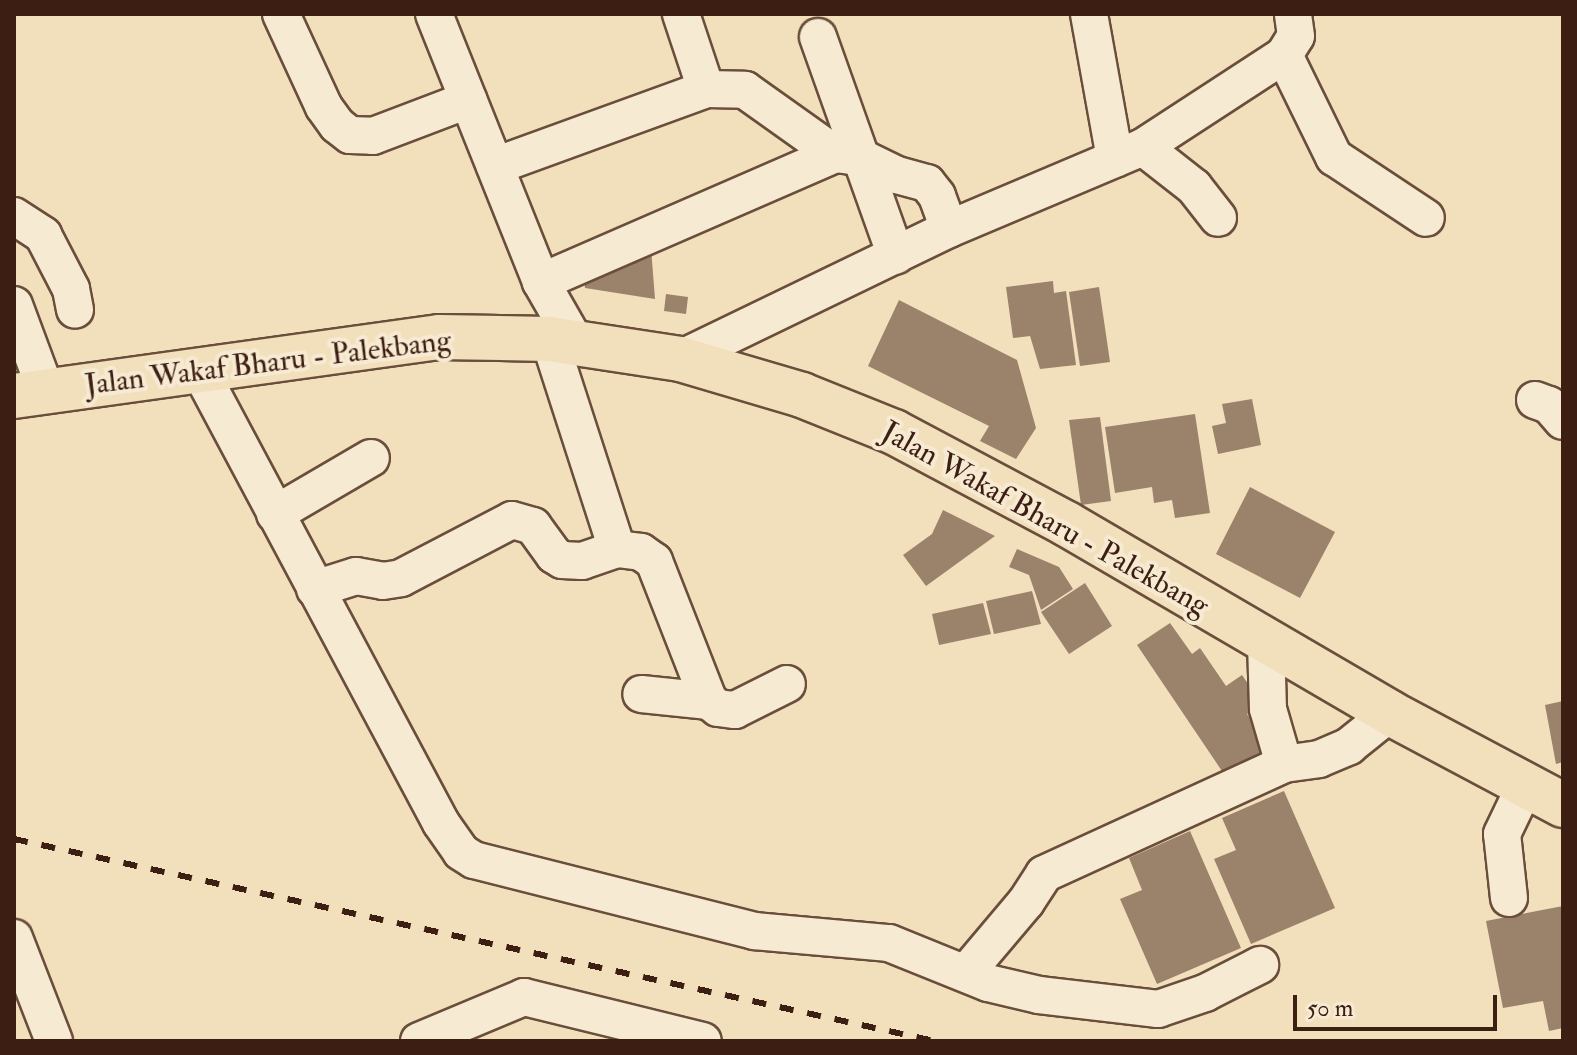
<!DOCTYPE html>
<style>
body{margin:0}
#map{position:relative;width:1577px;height:1055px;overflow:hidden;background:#f2dfbc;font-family:"IM FELL Double Pica",serif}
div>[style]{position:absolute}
.building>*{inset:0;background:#9b826a}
.roads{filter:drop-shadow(2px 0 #6a4e3c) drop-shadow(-2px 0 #6a4e3c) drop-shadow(0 2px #6a4e3c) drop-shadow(0 -2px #6a4e3c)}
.minor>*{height:36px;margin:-18px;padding:0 18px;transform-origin:18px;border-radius:18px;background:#f7ead3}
.major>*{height:44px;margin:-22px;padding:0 22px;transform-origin:22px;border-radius:22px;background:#f2dfbc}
.rail>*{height:6px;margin-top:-3px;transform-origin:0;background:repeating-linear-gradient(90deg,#3c1e12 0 14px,transparent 0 28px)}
span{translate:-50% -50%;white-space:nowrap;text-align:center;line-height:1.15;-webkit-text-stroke:8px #f7ead3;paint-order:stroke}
.street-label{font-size:30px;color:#3c1e12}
.frame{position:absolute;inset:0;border:16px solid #3c1e12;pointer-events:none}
.scale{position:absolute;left:1293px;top:995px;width:204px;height:36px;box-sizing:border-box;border:4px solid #3c1e12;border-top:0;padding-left:10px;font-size:24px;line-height:28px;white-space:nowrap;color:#3c1e12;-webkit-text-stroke:6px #f7ead3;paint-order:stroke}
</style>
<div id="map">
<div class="building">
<i style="clip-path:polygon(651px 248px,655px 299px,585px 288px,583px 273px)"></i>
<i style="clip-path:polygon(1053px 281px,1054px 293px,1066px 291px,1076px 365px,1040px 369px,1030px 336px,1013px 338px,1006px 287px)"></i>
<i style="clip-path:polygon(1099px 287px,1110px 362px,1080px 366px,1069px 292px)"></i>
<i style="clip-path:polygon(666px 294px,688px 297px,686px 314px,664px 311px)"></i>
<i style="clip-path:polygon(899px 300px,1017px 360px,1036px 428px,1016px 459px,980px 441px,989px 426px,868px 366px)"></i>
<i style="clip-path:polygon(1252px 399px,1261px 445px,1218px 454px,1212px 426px,1226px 423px,1222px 404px)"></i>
<i style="clip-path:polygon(1195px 414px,1210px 513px,1175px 518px,1172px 500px,1154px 503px,1152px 487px,1115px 493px,1105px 427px)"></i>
<i style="clip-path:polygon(1100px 417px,1111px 501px,1081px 505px,1069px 420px)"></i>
<i style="clip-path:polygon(1250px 487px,1335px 532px,1300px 598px,1216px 554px)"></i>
<i style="clip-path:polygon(943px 510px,995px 536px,926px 586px,903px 555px,932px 534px)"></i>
<i style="clip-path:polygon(1017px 549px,1059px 567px,1073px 589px,1041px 610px,1029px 575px,1009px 567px)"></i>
<i style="clip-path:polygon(1085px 583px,1112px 626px,1069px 654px,1041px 612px)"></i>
<i style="clip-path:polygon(1032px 591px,1041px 624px,994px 634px,986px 601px)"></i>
<i style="clip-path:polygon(983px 603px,991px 634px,939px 645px,932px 614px)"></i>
<i style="clip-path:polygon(1170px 623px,1192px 654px,1200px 648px,1226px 686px,1242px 675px,1262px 704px,1247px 714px,1270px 748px,1226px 777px,1137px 645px)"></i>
<i style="clip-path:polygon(1563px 701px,1563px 762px,1556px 764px,1545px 705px)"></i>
<i style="clip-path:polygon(1284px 791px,1335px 908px,1251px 944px,1214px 859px,1236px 850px,1222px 818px)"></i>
<i style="clip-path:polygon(1190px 831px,1241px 948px,1157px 984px,1120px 899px,1142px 890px,1129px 858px)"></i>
<i style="clip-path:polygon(1563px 906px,1563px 1028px,1549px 1031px,1543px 1001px,1503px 1008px,1486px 921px)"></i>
</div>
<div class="roads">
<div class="minor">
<i style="left:281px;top:14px;width:102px;rotate:65.2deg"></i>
<i style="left:324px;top:107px;width:22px;rotate:54deg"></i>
<i style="left:337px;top:125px;width:16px;rotate:38deg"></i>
<i style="left:350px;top:135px;width:23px;rotate:2deg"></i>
<i style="left:373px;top:136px;width:102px;rotate:-20.8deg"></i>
<i style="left:434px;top:14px;width:289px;rotate:68.2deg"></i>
<i style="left:541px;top:282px;width:70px;rotate:60.2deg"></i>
<i style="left:681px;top:14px;width:79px;rotate:71.6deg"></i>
<i style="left:1089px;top:14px;width:147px;rotate:79.8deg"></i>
<i style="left:818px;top:37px;width:232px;rotate:70.4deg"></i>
<i style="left:1284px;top:55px;width:114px;rotate:63.9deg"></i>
<i style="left:1334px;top:157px;width:110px;rotate:33.5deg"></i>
<i style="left:1143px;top:147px;width:65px;rotate:38.1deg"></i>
<i style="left:1194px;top:187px;width:39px;rotate:52deg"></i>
<i style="left:495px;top:166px;width:225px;rotate:-20deg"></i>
<i style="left:706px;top:89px;width:39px;rotate:1deg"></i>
<i style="left:745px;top:90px;width:110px;rotate:35.4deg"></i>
<i style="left:835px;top:154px;width:25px;rotate:7deg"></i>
<i style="left:860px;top:157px;width:41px;rotate:25.9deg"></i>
<i style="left:897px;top:175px;width:31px;rotate:15deg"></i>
<i style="left:927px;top:183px;width:16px;rotate:52deg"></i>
<i style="left:937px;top:196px;width:35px;rotate:70deg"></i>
<i style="left:14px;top:216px;width:35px;rotate:33deg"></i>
<i style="left:43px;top:235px;width:61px;rotate:62.6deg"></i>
<i style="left:71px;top:289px;width:21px;rotate:79deg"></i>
<i style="left:541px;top:282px;width:321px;rotate:-23.5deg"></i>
<i style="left:14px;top:305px;width:92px;rotate:69.6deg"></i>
<i style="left:680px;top:359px;width:299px;rotate:-25.8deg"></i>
<i style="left:949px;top:229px;width:211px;rotate:-22.9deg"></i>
<i style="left:1143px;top:147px;width:168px;rotate:-33.1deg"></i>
<i style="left:1284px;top:55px;width:22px;rotate:-58deg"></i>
<i style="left:1296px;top:36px;width:22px;rotate:-98deg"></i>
<i style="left:200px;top:371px;width:512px;rotate:61.93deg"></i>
<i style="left:441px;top:823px;width:35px;rotate:55deg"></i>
<i style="left:461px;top:852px;width:15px;rotate:32deg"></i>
<i style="left:474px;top:860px;width:289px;rotate:14.2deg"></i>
<i style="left:754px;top:931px;width:136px;rotate:5.1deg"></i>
<i style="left:889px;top:943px;width:107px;rotate:22deg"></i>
<i style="left:988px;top:983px;width:52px;rotate:13.2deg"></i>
<i style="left:1039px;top:995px;width:120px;rotate:6.7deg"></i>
<i style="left:1158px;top:1009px;width:50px;rotate:-18.8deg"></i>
<i style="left:1205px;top:993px;width:62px;rotate:-27deg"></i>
<i style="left:1535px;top:400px;width:15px;rotate:20deg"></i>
<i style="left:1549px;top:405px;width:21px;rotate:49deg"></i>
<i style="left:275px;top:514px;width:111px;rotate:-30.3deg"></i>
<i style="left:617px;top:549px;width:24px;rotate:7deg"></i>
<i style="left:641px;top:552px;width:16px;rotate:35deg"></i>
<i style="left:654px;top:561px;width:150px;rotate:68.6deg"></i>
<i style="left:709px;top:701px;width:68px;rotate:-174.1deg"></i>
<i style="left:315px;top:589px;width:43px;rotate:-17.6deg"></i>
<i style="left:356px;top:576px;width:27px;rotate:10deg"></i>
<i style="left:383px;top:581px;width:18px;rotate:-9deg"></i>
<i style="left:401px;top:578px;width:125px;rotate:-27.6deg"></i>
<i style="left:512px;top:520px;width:22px;rotate:16deg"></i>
<i style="left:533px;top:526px;width:36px;rotate:54deg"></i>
<i style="left:554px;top:555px;width:9px;rotate:32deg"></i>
<i style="left:562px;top:560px;width:20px;rotate:3deg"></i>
<i style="left:582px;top:561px;width:37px;rotate:-19deg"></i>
<i style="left:617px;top:549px;width:221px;rotate:-107.9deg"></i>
<i style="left:1266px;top:642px;width:67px;rotate:88.3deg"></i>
<i style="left:1268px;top:709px;width:57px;rotate:73.8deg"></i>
<i style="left:709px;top:701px;width:11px;rotate:38deg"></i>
<i style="left:718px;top:708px;width:17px;rotate:7deg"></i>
<i style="left:735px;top:710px;width:58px;rotate:-26.6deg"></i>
<i style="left:1509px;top:898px;width:64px;rotate:-96.2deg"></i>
<i style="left:1502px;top:834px;width:53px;rotate:-64.4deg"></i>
<i style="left:14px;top:938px;width:110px;rotate:68.8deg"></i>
<i style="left:966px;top:973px;width:93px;rotate:-49.8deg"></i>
<i style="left:1026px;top:902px;width:33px;rotate:-57deg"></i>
<i style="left:1044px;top:874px;width:264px;rotate:-24.6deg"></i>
<i style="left:1284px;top:764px;width:35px;rotate:-8deg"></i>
<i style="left:1319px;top:759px;width:33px;rotate:-23deg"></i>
<i style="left:1349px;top:746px;width:53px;rotate:-38.8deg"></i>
<i style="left:419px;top:1041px;width:114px;rotate:-22.7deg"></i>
<i style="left:524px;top:997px;width:184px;rotate:13.8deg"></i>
</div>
<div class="major">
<i style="left:14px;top:396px;width:429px;rotate:-7.9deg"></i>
<i style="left:439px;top:337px;width:110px;rotate:1deg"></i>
<i style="left:549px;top:339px;width:133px;rotate:8.7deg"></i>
<i style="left:680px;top:359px;width:127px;rotate:16.4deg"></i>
<i style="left:802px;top:395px;width:99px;rotate:21.9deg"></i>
<i style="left:894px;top:432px;width:196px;rotate:28deg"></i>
<i style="left:1067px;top:524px;width:374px;rotate:30.3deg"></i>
<i style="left:1390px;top:713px;width:196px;rotate:28deg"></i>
</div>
</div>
<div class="rail">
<i style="left:14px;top:839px;width:942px;rotate:12.38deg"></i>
</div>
<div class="street-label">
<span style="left:268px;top:363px;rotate:-7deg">Jalan Wakaf Bharu - Palekbang</span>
<span style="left:1045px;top:519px;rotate:29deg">Jalan Wakaf Bharu - Palekbang</span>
</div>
<div class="frame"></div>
<div class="scale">50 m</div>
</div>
